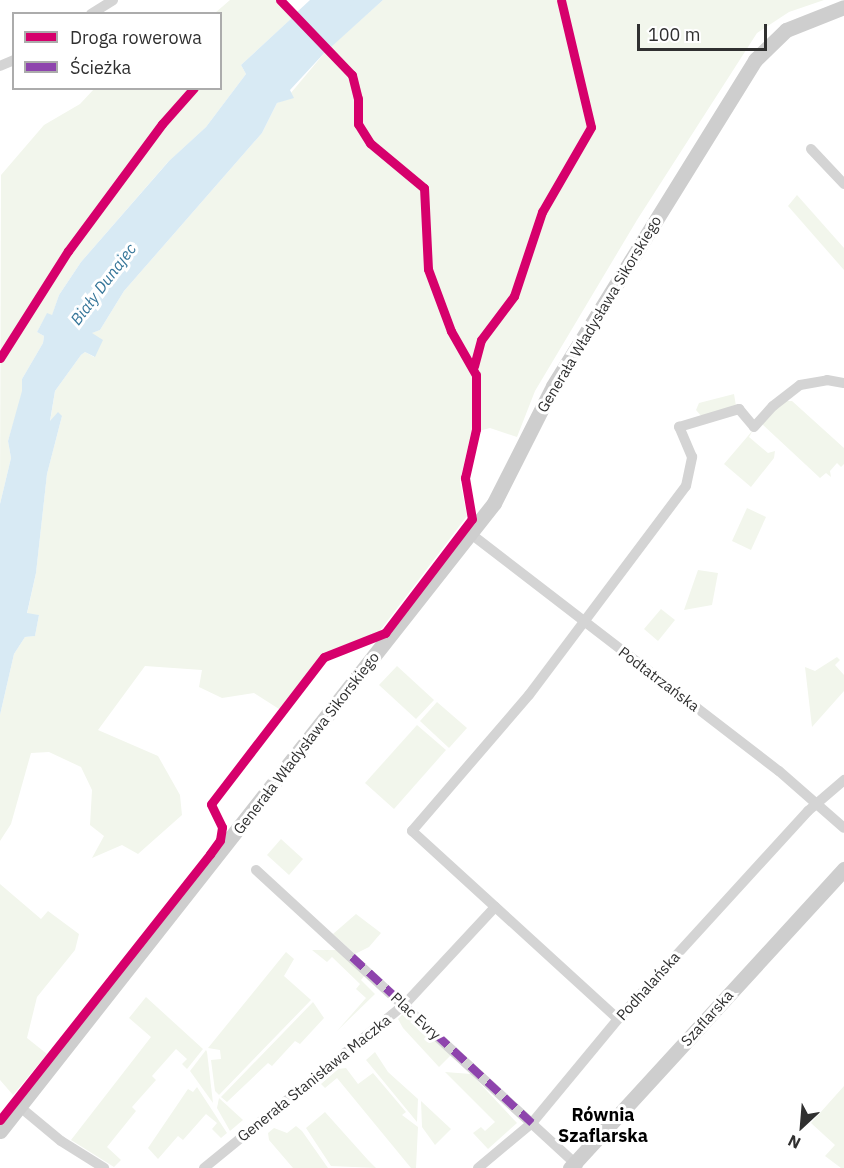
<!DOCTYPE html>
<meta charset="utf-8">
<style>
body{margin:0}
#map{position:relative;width:844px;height:1168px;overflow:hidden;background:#fff;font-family:"IBM Plex Sans",sans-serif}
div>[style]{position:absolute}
.green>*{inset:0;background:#f2f6ec}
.water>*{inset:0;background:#d8eaf4}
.river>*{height:15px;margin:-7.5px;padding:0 7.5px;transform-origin:7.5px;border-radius:7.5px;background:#d8eaf4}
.street>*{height:10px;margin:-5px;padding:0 5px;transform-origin:5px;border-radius:5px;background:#d4d4d4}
.secondary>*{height:15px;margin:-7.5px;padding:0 7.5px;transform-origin:7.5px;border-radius:7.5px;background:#cecece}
.quiet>*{height:8px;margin-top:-4px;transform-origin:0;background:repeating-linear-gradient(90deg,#8e44ad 0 15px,transparent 0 23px)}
.cycleway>*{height:9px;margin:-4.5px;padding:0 4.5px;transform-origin:4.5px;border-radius:4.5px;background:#d6006c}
span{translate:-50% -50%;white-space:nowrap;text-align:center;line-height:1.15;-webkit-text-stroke:6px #fff;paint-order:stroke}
.street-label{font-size:15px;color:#303030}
.water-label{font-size:16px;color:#367699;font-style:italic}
.quarter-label{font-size:18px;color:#000;font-weight:700}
.legend{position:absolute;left:12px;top:12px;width:210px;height:78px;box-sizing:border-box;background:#fff;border:2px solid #acacac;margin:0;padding:8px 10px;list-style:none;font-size:18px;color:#303030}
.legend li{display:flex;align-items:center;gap:12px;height:30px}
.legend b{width:30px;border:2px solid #acacac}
.north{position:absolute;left:772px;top:1096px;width:60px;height:60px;-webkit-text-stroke:4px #fff;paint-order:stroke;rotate:206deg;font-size:16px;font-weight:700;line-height:24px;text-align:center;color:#303030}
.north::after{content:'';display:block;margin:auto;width:21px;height:27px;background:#303030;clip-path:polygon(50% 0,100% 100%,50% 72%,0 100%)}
.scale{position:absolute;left:637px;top:24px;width:130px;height:27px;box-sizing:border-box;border:3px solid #303030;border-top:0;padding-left:8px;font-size:18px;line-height:21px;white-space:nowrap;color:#303030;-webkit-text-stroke:4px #fff;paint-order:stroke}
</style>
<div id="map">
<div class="green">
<i style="clip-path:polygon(230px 0,276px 0,292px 18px,241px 65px,246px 74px,206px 127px,167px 163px,81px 262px,59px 295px,52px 316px,47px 314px,37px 332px,44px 336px,43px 343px,22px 379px,23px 391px,8px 441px,11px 458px,0 504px,1px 175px,44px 125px,80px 104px,94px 89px,220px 88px,220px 14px,215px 13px)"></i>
<i style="clip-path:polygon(383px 0,824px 0,789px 12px,757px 33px,637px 220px,535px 391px,517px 437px,490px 428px,471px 433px,460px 481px,467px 516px,379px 632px,323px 653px,279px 709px,254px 693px,222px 698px,199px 687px,202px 670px,145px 666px,98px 730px,158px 756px,180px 795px,182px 815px,138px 854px,122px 845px,92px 858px,104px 836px,90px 825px,92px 790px,81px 767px,49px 752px,31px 753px,11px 824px,0 841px,0 715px,14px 654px,25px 637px,35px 636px,39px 615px,27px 614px,36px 573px,47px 474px,62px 416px,50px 422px,55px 391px,81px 355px,85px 352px,94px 357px,91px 333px,100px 330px,124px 291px,262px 133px,277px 103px,285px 100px,327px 50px)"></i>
<i style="clip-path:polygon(797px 195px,844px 248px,844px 270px,788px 206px)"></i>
<i style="clip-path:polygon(734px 394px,736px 406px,702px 417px,696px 410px,699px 403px)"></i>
<i style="clip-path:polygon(784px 401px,792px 401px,844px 448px,844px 464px,841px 467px,837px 463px,830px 471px,831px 477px,826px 473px,820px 478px,762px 424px)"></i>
<i style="clip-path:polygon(753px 430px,749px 437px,768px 453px,775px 451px,774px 458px,751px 487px,724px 464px)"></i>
<i style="clip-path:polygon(747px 508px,766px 517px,751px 550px,732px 541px)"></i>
<i style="clip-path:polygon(698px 570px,718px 573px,712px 605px,684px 610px)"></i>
<i style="clip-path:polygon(661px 609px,675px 620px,658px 641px,644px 629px)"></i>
<i style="clip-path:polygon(837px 657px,840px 660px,835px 665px,844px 675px,844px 691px,812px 727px,805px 667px,815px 671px)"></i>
<i style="clip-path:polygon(397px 666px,434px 700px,416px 719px,379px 685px)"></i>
<i style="clip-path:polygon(437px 702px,467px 728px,449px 748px,420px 721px)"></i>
<i style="clip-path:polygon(417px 725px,446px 750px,394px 809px,365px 783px)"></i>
<i style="clip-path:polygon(281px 839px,303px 859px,289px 875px,267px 855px)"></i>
<i style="clip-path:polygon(0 884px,41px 919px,48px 911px,79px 934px,75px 950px,37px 997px,27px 1038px,47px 1054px,13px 1095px,0 1080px)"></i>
<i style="clip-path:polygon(356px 914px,381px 933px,369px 947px,355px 954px,333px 934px)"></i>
<i style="clip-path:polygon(312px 950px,337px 950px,365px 975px,361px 980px,375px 994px,337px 1031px,366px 998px,356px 989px,360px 984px,332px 957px,327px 962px)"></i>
<i style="clip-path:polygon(286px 952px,294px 959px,284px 976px,311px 1000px,219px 1095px,215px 1091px,211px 1060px,221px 1059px,220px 1050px,208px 1048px)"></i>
<i style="clip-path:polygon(146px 997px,203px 1049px,187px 1069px,182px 1064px,187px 1059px,176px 1049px,152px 1076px,156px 1080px,132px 1107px,136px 1111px,107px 1147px,121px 1160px,114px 1167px,71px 1140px,151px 1037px,129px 1018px)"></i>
<i style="clip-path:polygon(313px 1002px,324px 1018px,300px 1044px,295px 1041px,272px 1066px,268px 1063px,227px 1102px,221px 1097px)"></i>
<i style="clip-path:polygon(402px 1015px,410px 1016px,451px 1055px,439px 1067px,403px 1028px,398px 1019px)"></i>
<i style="clip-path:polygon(206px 1050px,207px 1052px,213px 1103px,190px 1071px)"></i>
<i style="clip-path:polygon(375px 1052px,388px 1072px,418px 1099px,417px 1122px,366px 1060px)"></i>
<i style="clip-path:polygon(346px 1068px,358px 1084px,373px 1073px,406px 1112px,402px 1115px,418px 1127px,416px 1168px,411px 1168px,337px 1078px,325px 1088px,321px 1084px,338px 1069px)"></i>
<i style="clip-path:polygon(445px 1072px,471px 1074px,517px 1123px,488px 1149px,473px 1133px,481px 1127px,485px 1131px,495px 1122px)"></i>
<i style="clip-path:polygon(844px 1086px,844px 1168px,841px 1168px,825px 1156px,835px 1145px,811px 1123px)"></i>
<i style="clip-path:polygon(197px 1087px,227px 1133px,221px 1138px,212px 1129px,217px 1123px,206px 1114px,183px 1140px,178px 1136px,158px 1159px,148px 1148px,188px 1089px,193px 1092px)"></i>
<i style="clip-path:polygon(219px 1098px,243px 1120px,230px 1131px,217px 1108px)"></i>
<i style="clip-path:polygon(421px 1101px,451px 1129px,435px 1145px,422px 1127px)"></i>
<i style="clip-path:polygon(325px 1112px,368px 1160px,376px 1168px,331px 1166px,306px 1128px)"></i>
<i style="clip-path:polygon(296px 1126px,302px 1131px,328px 1168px,293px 1168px,269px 1140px,268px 1133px,274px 1128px,287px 1133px)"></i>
</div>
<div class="water">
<i style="clip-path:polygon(310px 0,383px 0,330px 48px,296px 13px)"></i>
<i style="clip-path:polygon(294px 16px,327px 50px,290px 90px,294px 98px,277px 103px,262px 133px,124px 291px,100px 330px,92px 333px,103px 340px,95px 357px,85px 352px,81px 355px,55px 391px,50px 421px,58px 412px,62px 416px,47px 474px,36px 573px,27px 613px,39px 615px,35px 636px,25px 637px,14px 654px,0 715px,0 504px,11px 458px,8px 441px,22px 391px,22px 379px,43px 343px,44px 336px,37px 332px,47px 313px,52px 315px,59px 295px,81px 262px,169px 161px,206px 127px,246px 74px,241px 65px)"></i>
</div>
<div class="river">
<i style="left:298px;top:50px;width:69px;rotate:-46.8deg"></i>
</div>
<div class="street">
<i style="left:91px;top:14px;width:26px;rotate:-32deg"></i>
<i style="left:0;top:66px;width:15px;rotate:-23deg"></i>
<i style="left:811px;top:149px;width:48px;rotate:46.7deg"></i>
<i style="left:471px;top:534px;width:389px;rotate:37.6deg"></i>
<i style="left:779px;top:771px;width:86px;rotate:41.2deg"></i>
<i style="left:256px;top:870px;width:437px;rotate:42.6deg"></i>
<i style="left:618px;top:1019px;width:279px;rotate:-137.6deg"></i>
<i style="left:412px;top:831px;width:179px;rotate:-49.3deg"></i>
<i style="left:529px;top:695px;width:261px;rotate:-53.1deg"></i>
<i style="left:686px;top:486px;width:30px;rotate:-78deg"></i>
<i style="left:692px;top:457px;width:33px;rotate:-113deg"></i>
<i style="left:679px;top:427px;width:63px;rotate:-16.7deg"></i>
<i style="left:739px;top:409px;width:23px;rotate:50deg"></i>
<i style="left:754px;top:427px;width:28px;rotate:-48deg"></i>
<i style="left:773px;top:406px;width:34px;rotate:-38deg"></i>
<i style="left:800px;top:385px;width:27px;rotate:-10deg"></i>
<i style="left:827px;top:380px;width:17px;rotate:10deg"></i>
<i style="left:20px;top:1107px;width:53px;rotate:39.7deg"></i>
<i style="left:61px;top:1141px;width:51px;rotate:32.1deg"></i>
<i style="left:204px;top:1168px;width:258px;rotate:-39.2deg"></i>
<i style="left:404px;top:1005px;width:134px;rotate:-47.1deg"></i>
<i style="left:478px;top:1168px;width:70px;rotate:-39.8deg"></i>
<i style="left:532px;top:1123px;width:135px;rotate:-50.4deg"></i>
<i style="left:618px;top:1019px;width:282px;rotate:-47.6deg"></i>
<i style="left:808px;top:811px;width:48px;rotate:-40.7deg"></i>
</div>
<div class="secondary">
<i style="left:0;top:1131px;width:799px;rotate:-51.81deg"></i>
<i style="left:494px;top:503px;width:131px;rotate:-63.2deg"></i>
<i style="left:553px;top:386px;width:384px;rotate:-58.2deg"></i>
<i style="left:755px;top:60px;width:43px;rotate:-44.1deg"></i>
<i style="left:786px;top:30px;width:62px;rotate:-21.6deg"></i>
<i style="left:570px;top:1168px;width:406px;rotate:-47.5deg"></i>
</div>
<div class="quiet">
<i style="left:352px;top:957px;width:245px;rotate:42.7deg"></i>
</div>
<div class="cycleway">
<i style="left:0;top:358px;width:127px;rotate:-57.6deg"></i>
<i style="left:68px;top:251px;width:158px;rotate:-53.5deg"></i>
<i style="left:162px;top:124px;width:48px;rotate:-48.4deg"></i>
<i style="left:474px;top:366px;width:27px;rotate:-75deg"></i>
<i style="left:481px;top:340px;width:55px;rotate:-53.1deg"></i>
<i style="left:514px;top:296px;width:89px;rotate:-71.6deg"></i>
<i style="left:542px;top:212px;width:98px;rotate:-60deg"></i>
<i style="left:591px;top:127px;width:130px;rotate:-103.3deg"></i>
<i style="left:0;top:1120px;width:339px;rotate:-51.7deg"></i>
<i style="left:210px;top:854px;width:17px;rotate:-54deg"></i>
<i style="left:220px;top:840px;width:13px;rotate:-81deg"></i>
<i style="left:222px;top:827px;width:25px;rotate:-116deg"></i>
<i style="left:211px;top:804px;width:185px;rotate:-52.5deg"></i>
<i style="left:324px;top:657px;width:66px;rotate:-21.5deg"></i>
<i style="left:385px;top:633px;width:143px;rotate:-52.7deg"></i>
<i style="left:472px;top:519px;width:42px;rotate:-99.7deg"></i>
<i style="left:465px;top:478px;width:50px;rotate:-77.3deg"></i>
<i style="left:476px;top:429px;width:54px;rotate:-90deg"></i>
<i style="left:476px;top:375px;width:51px;rotate:-119.6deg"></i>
<i style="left:451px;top:331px;width:66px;rotate:-110.4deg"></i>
<i style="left:428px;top:269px;width:81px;rotate:-92.8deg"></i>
<i style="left:424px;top:188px;width:70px;rotate:-140.2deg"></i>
<i style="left:370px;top:143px;width:22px;rotate:-122deg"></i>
<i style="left:358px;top:124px;width:25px;rotate:-90deg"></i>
<i style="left:358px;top:99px;width:25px;rotate:-104deg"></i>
<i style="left:352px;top:75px;width:104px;rotate:-133.8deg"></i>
</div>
<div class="street-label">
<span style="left:599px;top:314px;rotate:-59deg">Generała Władysława Sikorskiego</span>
<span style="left:659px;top:679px;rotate:37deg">Podtatrzańska</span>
<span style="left:306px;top:743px;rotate:-52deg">Generała Władysława Sikorskiego</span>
<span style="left:648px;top:986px;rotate:-48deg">Podhalańska</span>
<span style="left:416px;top:1016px;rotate:43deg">Plac Evry</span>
<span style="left:707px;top:1018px;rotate:-48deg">Szaflarska</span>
<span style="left:314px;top:1078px;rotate:-39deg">Generała Stanisława Maczka</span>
</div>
<div class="water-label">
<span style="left:103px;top:284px;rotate:-53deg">Biały Dunajec</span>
</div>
<div class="quarter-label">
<span style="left:603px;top:1126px">Równia<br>Szaflarska</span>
</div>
<ul class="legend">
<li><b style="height:8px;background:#d6006c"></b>Droga rowerowa</li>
<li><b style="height:8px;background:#8e44ad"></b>Ścieżka</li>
</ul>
<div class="north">N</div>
<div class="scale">100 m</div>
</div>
